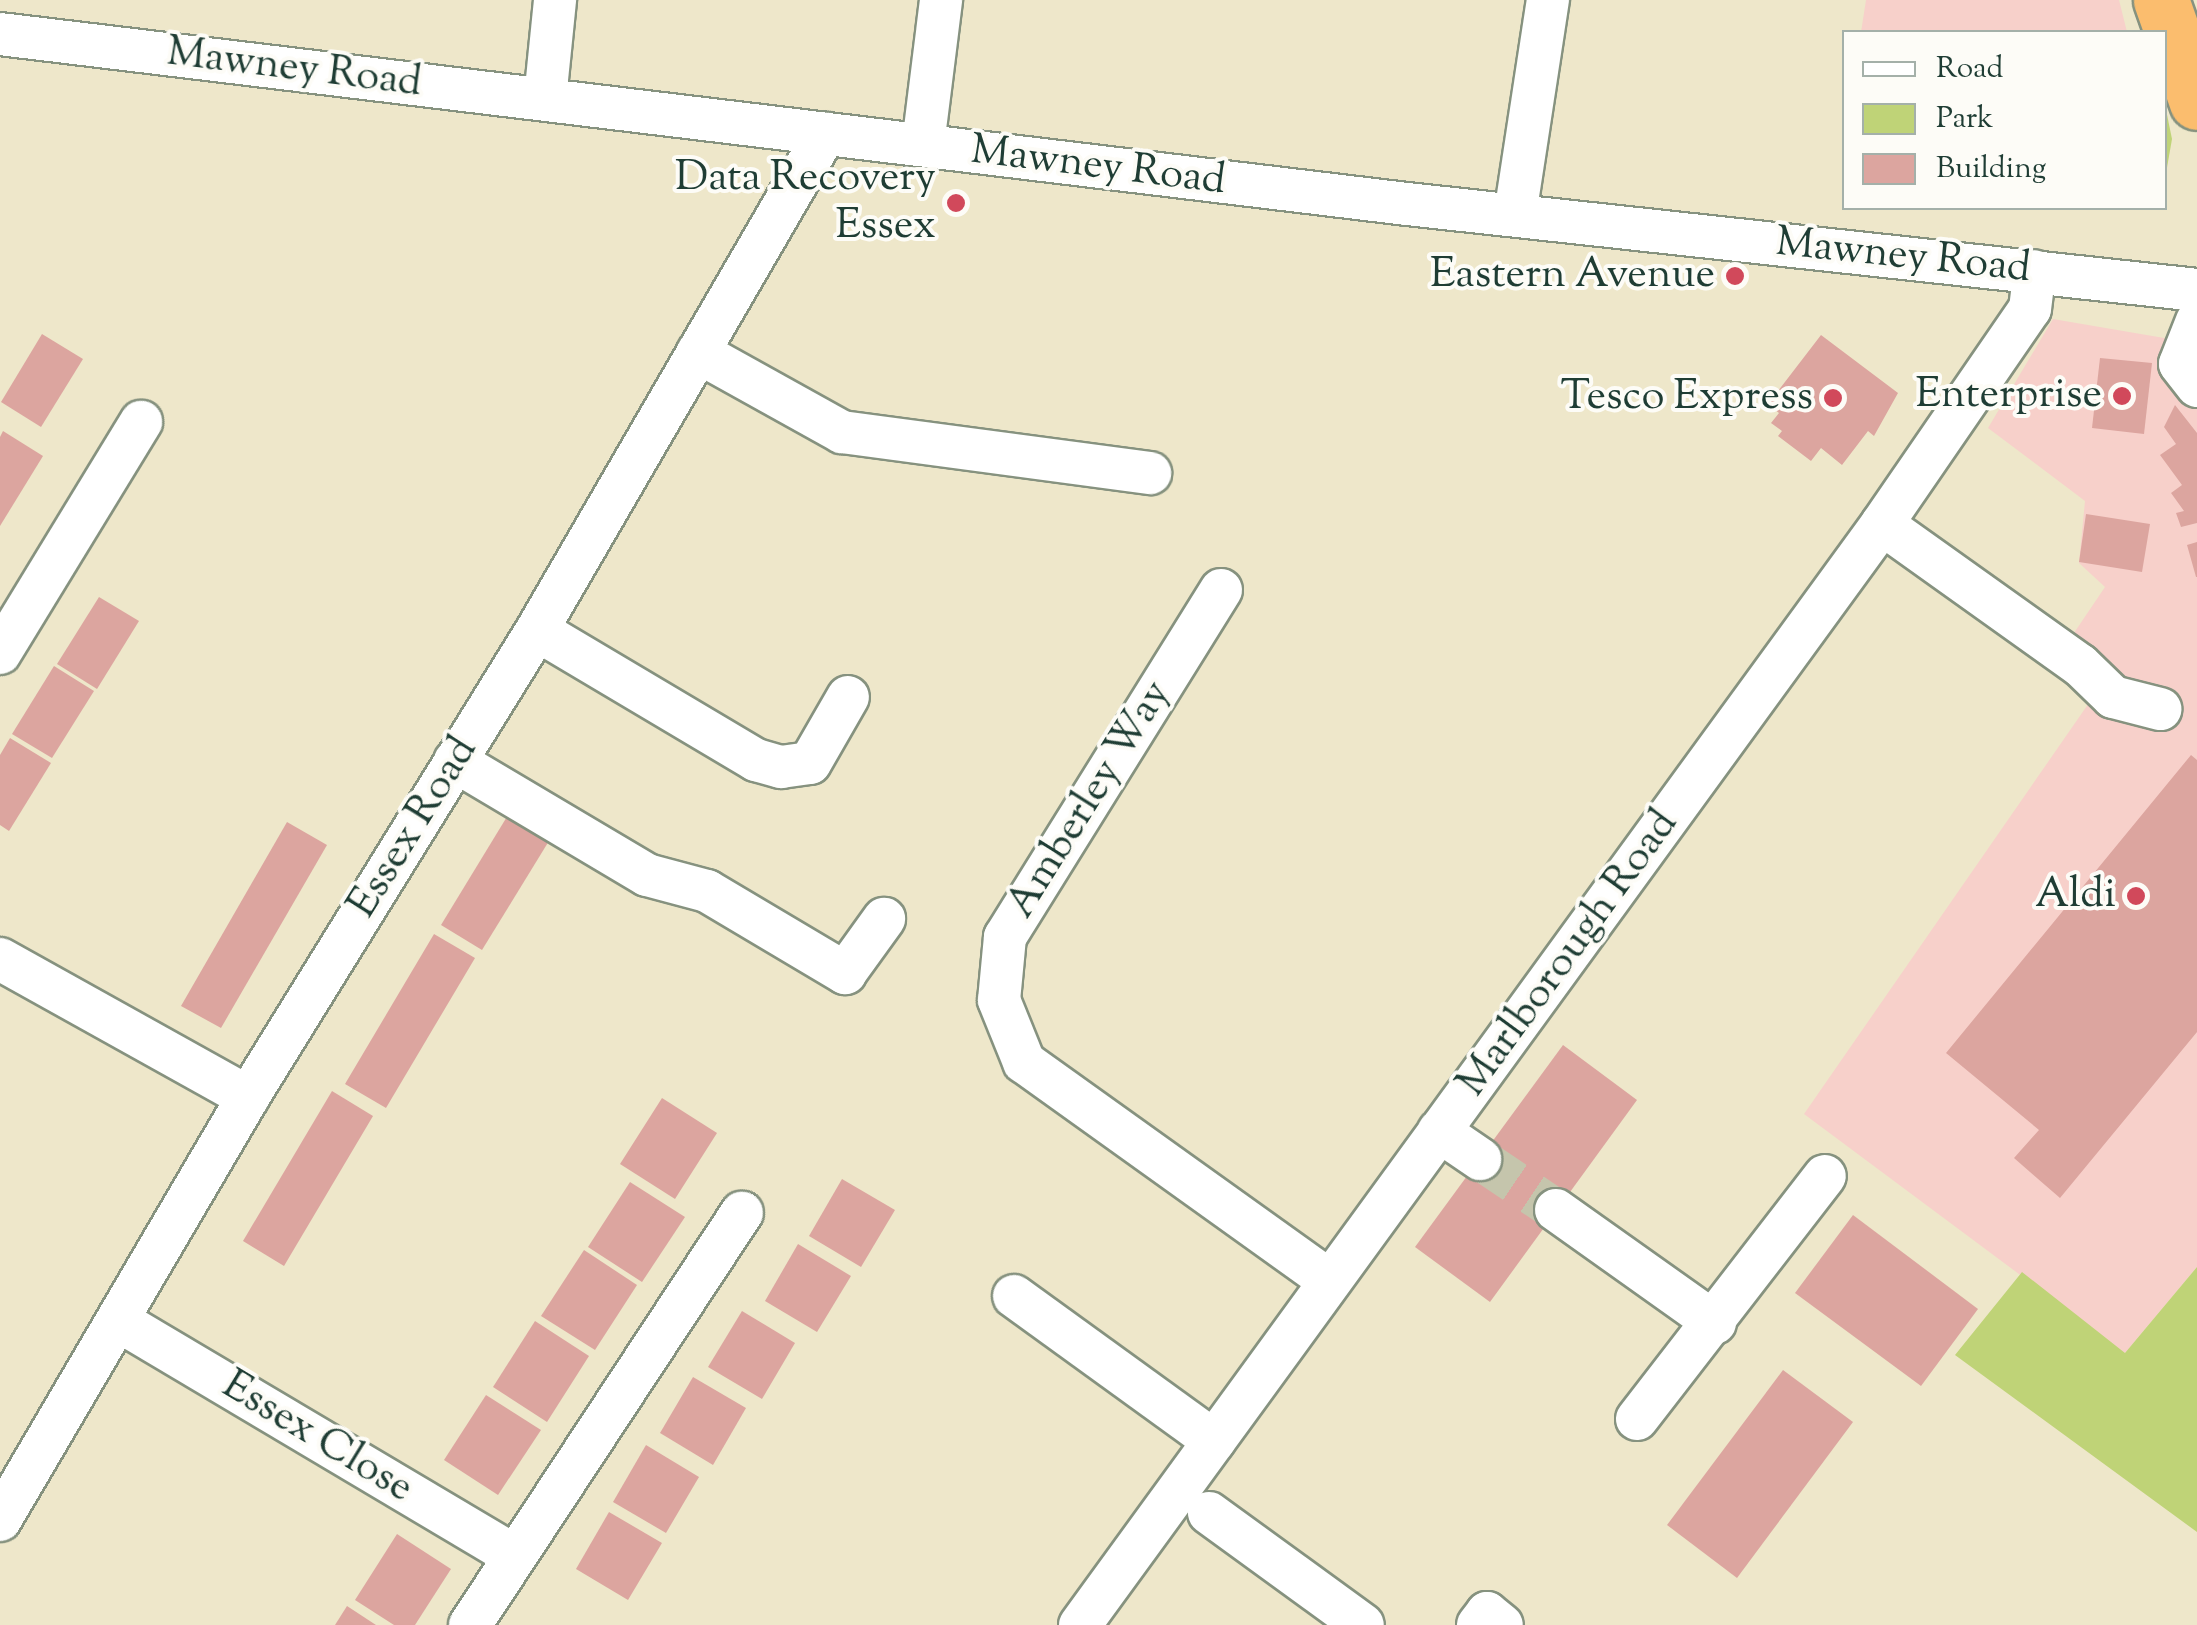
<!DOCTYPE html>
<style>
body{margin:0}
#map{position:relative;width:2197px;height:1625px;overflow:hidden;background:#eee7ca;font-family:"Sorts Mill Goudy",serif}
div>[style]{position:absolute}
.built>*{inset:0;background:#f7d0ca}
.green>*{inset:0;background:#bfd377}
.building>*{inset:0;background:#dca59f}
.minor-tunnel>*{height:42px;margin-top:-21px;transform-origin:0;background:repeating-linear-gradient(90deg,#c5c5ac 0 42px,transparent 0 63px)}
.roads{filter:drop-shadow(2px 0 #86927f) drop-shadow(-2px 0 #86927f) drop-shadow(0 2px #86927f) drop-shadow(0 -2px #86927f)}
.minor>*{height:42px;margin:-21px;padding:0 21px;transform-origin:21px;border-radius:21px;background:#fff}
.highway>*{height:55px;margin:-27.5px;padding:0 27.5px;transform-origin:27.5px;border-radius:27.5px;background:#fbbd6e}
.dots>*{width:28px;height:28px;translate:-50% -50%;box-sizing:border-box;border:5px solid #fdfcf7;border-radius:50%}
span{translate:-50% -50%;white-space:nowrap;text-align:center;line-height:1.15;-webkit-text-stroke:8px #fdfcf7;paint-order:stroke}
.street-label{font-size:42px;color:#1f3d34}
.poi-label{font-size:42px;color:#1f3d34}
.right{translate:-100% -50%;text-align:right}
.legend{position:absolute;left:1842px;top:30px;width:325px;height:180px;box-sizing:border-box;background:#fdfcf7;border:2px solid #a4b0a9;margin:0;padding:12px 18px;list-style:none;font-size:30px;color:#1f3d34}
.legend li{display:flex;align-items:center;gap:20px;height:50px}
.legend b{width:50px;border:2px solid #a4b0a9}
</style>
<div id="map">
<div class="built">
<i style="clip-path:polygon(1866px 0,2119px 0,2127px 32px,1861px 32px)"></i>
<i style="clip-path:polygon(2053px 319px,2170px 339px,2197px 376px,2197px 1267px,2125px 1353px,1804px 1114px,2091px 700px,2051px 667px,2105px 587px,2079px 563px,2085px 501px,1988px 428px)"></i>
</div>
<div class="green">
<i style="clip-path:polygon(2164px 100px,2172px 139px,2165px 179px,2164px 179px)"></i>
<i style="clip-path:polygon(2197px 1267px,2197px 1532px,1955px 1355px,2022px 1272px,2125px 1353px)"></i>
</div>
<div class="building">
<i style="clip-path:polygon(42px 334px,83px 359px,41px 427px,1px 402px)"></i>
<i style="clip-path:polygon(1821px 335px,1898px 393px,1874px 436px,1868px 431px,1842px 465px,1821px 448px,1811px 461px,1778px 436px,1782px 431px,1771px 423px,1779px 413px,1768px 404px)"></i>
<i style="clip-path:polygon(2100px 358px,2152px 363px,2144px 434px,2092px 428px)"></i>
<i style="clip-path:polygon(2175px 405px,2197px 433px,2197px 523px,2181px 527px,2176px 513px,2184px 511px,2171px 493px,2182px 485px,2160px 455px,2176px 444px,2164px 427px)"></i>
<i style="clip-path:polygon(3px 431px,43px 456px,0 526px,0 437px)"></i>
<i style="clip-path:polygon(2086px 514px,2150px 524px,2142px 572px,2079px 562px)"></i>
<i style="clip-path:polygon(2197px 542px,2197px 577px,2196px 577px,2187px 545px)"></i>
<i style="clip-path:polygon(99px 597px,139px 621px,97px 689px,57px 664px)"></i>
<i style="clip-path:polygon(54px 666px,94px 691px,52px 758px,12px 734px)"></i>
<i style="clip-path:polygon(10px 738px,51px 763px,9px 831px,0 825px,0 755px)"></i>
<i style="clip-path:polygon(2191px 755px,2197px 760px,2197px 1032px,2060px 1198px,2014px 1158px,2039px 1130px,1946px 1053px)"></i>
<i style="clip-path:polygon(511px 810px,552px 836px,482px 950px,441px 925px)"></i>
<i style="clip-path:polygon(287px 822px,327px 845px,221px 1028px,181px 1006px)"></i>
<i style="clip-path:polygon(434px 934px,475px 958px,386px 1108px,345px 1084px)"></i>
<i style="clip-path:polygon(1563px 1045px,1637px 1100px,1490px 1302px,1415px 1247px)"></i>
<i style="clip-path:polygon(332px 1091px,373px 1116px,284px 1266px,243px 1241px)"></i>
<i style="clip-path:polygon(662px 1098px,717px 1133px,675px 1199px,620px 1164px)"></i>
<i style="clip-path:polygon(842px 1179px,895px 1210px,861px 1267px,809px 1236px)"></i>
<i style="clip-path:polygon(630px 1182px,685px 1217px,642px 1282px,588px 1247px)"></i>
<i style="clip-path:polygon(1853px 1215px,1978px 1309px,1921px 1386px,1795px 1293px)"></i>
<i style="clip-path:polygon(798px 1244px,851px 1276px,817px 1332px,765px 1301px)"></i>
<i style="clip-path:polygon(584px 1250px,637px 1285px,595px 1350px,541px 1316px)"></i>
<i style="clip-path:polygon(742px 1311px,795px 1343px,762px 1399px,708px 1367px)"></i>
<i style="clip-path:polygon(535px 1321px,589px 1356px,547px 1422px,493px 1387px)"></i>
<i style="clip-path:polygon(1783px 1370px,1853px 1422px,1737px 1578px,1667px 1525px)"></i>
<i style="clip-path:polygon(693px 1377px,746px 1408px,713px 1465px,660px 1433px)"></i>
<i style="clip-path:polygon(486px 1395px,541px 1430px,498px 1495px,444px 1460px)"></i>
<i style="clip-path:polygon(646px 1445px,699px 1477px,666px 1533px,613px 1502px)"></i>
<i style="clip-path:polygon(609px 1512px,662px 1543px,628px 1600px,576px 1569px)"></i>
<i style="clip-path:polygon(397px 1534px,451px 1569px,415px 1625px,394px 1625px,355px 1600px)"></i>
<i style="clip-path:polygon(347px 1606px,376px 1625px,335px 1625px)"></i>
</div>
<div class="minor-tunnel">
<i style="left:1480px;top:1159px;width:92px;rotate:33.9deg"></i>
</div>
<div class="roads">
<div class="minor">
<i style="left:0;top:34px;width:1417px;rotate:6.89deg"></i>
<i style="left:1407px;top:204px;width:795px;rotate:6.21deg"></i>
<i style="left:545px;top:99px;width:100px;rotate:-84.2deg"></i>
<i style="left:923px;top:145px;width:146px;rotate:-82.9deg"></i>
<i style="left:1515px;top:215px;width:218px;rotate:-81.3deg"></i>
<i style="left:2197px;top:321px;width:46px;rotate:111.6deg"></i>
<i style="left:2180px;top:364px;width:28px;rotate:52deg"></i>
<i style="left:698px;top:352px;width:165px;rotate:29.1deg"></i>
<i style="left:842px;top:432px;width:311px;rotate:7.6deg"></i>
<i style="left:1882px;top:524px;width:243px;rotate:35.5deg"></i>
<i style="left:2080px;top:665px;width:46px;rotate:44.1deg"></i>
<i style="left:2113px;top:697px;width:49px;rotate:14.3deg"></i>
<i style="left:1221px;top:590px;width:409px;rotate:121.9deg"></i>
<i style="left:1005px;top:937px;width:63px;rotate:95.4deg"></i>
<i style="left:999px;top:1000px;width:67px;rotate:68deg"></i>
<i style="left:1024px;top:1062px;width:376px;rotate:35.6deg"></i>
<i style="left:537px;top:630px;width:255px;rotate:30.7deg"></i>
<i style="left:756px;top:760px;width:26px;rotate:16deg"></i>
<i style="left:781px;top:767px;width:29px;rotate:-8deg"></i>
<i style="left:810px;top:763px;width:76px;rotate:-60.1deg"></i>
<i style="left:0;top:653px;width:271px;rotate:-58.6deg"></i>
<i style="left:455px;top:761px;width:223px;rotate:30.7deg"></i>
<i style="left:647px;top:875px;width:62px;rotate:14.9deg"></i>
<i style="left:707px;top:891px;width:161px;rotate:30.7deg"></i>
<i style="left:845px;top:973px;width:67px;rotate:-54.2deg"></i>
<i style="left:0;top:959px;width:284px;rotate:29.1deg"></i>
<i style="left:1439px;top:1131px;width:50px;rotate:34.3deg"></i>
<i style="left:1556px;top:1210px;width:195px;rotate:35.4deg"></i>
<i style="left:1014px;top:1296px;width:247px;rotate:35.9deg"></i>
<i style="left:119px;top:1321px;width:460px;rotate:30.7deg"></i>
<i style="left:1637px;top:1419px;width:307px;rotate:-52.3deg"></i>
<i style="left:1209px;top:1513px;width:190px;rotate:36deg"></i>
<i style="left:0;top:1520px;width:490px;rotate:-59.6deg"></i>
<i style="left:248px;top:1097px;width:549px;rotate:-58.25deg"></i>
<i style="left:537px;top:630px;width:574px;rotate:-59.86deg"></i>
<i style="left:470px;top:1625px;width:494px;rotate:-56.6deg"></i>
<i style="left:1080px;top:1625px;width:1362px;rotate:-53.93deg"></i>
<i style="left:1882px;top:524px;width:261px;rotate:-55.5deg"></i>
<i style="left:2030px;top:309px;width:38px;rotate:-83deg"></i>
<i style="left:1478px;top:1625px;width:15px;rotate:-53deg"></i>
<i style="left:1487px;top:1613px;width:19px;rotate:39deg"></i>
</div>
<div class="highway">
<i style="left:2161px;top:0;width:108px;rotate:70.6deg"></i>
</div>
</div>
<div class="dots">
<i style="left:956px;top:203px;background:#d1495b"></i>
<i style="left:1735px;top:276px;background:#d1495b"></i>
<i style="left:2122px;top:396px;background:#d1495b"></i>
<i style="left:1833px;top:398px;background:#d1495b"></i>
<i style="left:2136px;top:896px;background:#d1495b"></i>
</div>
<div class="street-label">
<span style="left:294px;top:69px;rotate:7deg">Mawney Road</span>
<span style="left:1098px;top:167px;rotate:7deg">Mawney Road</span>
<span style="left:1903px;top:257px;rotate:6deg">Mawney Road</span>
<span style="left:1090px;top:800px;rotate:-58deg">Amberley Way</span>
<span style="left:414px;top:828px;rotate:-58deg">Essex Road</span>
<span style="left:1569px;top:954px;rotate:-54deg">Marlborough Road</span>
<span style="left:317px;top:1438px;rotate:31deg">Essex Close</span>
</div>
<div class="poi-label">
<span class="right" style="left:936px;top:203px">Data Recovery<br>Essex</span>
<span class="right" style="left:1715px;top:276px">Eastern Avenue</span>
<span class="right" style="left:2102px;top:396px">Enterprise</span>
<span class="right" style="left:1813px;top:398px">Tesco Express</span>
<span class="right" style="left:2116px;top:896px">Aldi</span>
</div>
<ul class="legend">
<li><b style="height:12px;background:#fff"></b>Road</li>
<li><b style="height:28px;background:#bfd377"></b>Park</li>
<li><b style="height:28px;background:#dca59f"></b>Building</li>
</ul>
</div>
